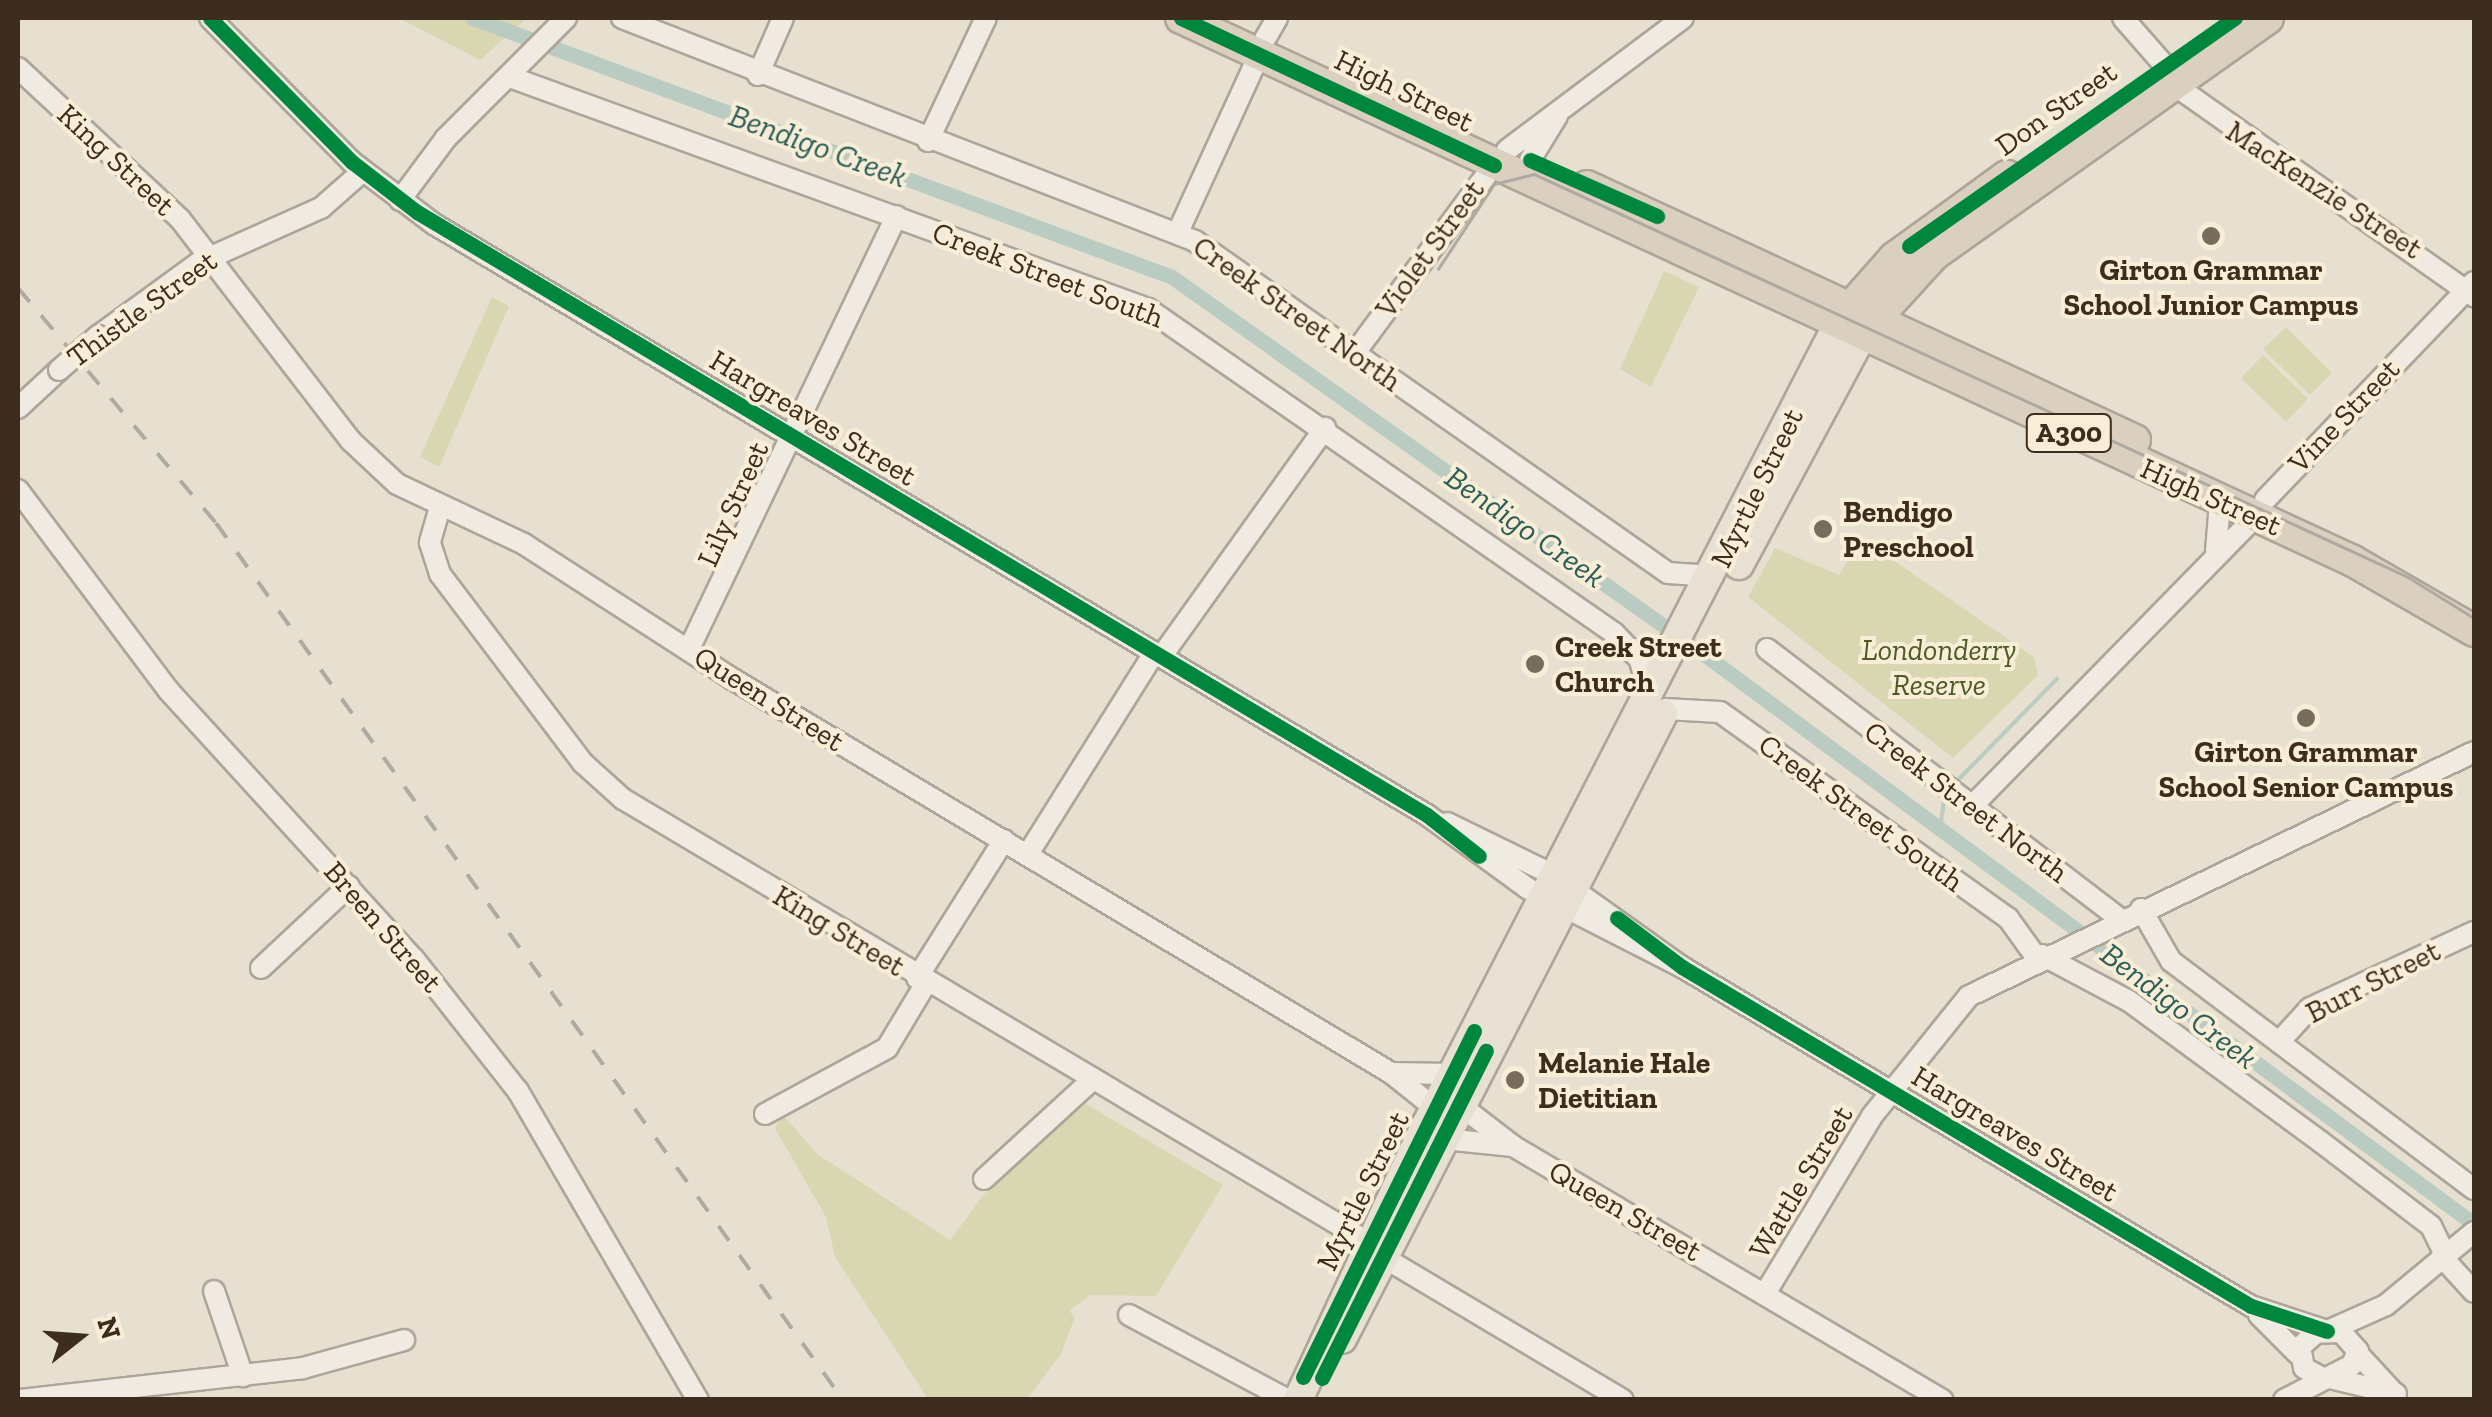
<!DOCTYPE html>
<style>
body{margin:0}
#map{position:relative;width:2492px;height:1417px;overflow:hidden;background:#e7e0d0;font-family:"Zilla Slab",serif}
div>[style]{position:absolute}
.green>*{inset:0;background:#d8d7b1}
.stream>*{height:4px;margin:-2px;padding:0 2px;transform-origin:2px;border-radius:2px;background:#baccc1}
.canal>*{height:15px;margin:-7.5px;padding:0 7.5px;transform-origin:7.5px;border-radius:7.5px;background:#baccc1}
.roads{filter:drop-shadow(2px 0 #ada598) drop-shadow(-2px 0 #ada598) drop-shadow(0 2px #ada598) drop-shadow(0 -2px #ada598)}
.minor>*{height:20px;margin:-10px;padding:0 10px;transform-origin:10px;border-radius:10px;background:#efeae2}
.major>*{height:28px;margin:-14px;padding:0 14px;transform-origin:14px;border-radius:14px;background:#e7e0d3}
.highway>*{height:30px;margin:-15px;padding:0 15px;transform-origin:15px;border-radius:15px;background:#dbd0c0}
.tram>*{height:2.5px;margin:-1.25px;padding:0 1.25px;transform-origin:1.25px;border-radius:1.25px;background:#afaaa1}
.rail>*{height:4px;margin-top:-2px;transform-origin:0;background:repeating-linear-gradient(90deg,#afaaa1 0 18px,transparent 0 36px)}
.bridges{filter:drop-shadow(2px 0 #ada598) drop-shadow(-2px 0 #ada598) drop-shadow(0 2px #ada598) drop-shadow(0 -2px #ada598)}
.minor-bridge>*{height:20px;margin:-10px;padding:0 10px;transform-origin:10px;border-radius:10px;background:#efeae2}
.cycleway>*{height:15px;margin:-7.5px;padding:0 7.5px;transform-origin:7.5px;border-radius:7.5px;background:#00873e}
.dots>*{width:28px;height:28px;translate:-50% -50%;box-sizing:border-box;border:5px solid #f8edd6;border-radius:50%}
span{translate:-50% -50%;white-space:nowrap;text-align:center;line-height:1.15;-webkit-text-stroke:8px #f8edd6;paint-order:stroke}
.shield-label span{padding:2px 8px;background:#f8edd6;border:2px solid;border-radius:8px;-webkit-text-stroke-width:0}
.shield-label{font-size:28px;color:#3d2d1f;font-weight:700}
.street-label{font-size:30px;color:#3d2d1f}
.poi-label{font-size:30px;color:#3d2d1f;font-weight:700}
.left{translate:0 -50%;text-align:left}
.park-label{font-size:30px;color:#4e5b24;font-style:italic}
.water-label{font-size:32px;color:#2d5e59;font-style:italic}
.frame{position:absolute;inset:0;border:20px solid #3d2d1f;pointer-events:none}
.north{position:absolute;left:30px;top:1287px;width:100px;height:100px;-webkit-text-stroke:8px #f8edd6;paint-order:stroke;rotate:73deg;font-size:28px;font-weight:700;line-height:40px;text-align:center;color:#3d2d1f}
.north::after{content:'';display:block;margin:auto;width:35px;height:45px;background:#3d2d1f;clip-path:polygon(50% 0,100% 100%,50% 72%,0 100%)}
</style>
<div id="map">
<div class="green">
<i style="clip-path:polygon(399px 18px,527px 18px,480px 60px)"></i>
<i style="clip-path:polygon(1664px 271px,1699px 287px,1651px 387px,1620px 369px)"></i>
<i style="clip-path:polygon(492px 297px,509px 306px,439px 467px,420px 457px)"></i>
<i style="clip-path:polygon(2286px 327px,2332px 373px,2310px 395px,2263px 349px)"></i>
<i style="clip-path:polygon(2263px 355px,2308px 399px,2286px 422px,2241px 378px)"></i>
<i style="clip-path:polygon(1861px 538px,2034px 657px,2038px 675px,1953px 758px,1748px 597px,1775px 548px,1839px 575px)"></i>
<i style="clip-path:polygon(1086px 1104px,1223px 1185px,1156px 1296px,1090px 1295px,1069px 1311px,1075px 1317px,1061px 1354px,1027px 1399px,928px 1399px,835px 1257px,826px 1217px,775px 1128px,783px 1115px,817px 1154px,950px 1240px,1012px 1157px)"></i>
</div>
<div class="stream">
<i style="left:1955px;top:783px;width:146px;rotate:-45.6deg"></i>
<i style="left:1940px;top:829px;width:36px;rotate:-82deg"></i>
</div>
<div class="canal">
<i style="left:473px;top:18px;width:745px;rotate:20.33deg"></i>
<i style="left:1172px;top:277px;width:667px;rotate:35.36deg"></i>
<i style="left:1716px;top:663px;width:943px;rotate:36.51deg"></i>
</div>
<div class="roads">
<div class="minor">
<i style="left:210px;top:18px;width:202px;rotate:45.4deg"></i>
<i style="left:352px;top:162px;width:103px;rotate:37.1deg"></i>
<i style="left:434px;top:224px;width:1156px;rotate:30.76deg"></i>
<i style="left:1427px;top:815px;width:124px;rotate:36.1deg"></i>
<i style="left:1527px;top:888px;width:174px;rotate:27deg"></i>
<i style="left:622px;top:18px;width:615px;rotate:21.26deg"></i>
<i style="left:1195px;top:241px;width:578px;rotate:35.07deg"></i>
<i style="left:1668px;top:573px;width:45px;rotate:3.8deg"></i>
<i style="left:2123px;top:18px;width:64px;rotate:48.8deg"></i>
<i style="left:1265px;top:39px;width:24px;rotate:-60deg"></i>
<i style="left:18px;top:68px;width:221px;rotate:43deg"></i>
<i style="left:180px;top:219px;width:280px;rotate:52.4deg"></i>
<i style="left:351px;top:441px;width:63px;rotate:43.1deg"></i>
<i style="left:397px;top:484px;width:140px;rotate:25.3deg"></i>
<i style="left:524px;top:544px;width:247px;rotate:32.9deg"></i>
<i style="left:731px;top:678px;width:769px;rotate:30.9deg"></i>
<i style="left:1391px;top:1073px;width:70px;rotate:38.7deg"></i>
<i style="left:758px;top:75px;width:62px;rotate:-66.3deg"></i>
<i style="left:510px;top:77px;width:679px;rotate:19.98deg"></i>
<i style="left:1148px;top:309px;width:568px;rotate:34.81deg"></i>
<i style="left:1614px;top:633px;width:37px;rotate:46deg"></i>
<i style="left:1640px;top:660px;width:38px;rotate:76deg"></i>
<i style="left:2173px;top:84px;width:368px;rotate:35.2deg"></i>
<i style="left:928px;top:141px;width:136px;rotate:-64.8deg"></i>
<i style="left:1507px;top:150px;width:220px;rotate:-36.9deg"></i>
<i style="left:1530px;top:160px;width:52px;rotate:-58.5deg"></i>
<i style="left:400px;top:200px;width:77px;rotate:-53.4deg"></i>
<i style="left:446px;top:138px;width:170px;rotate:-45deg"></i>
<i style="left:1178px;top:232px;width:197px;rotate:-65.4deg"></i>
<i style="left:98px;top:336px;width:126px;rotate:-36deg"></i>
<i style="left:200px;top:262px;width:133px;rotate:-24.1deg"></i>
<i style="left:321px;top:208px;width:56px;rotate:-41.4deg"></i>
<i style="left:1354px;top:354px;width:235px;rotate:-53.5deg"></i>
<i style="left:18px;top:408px;width:56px;rotate:-42.8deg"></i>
<i style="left:18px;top:490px;width:250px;rotate:53.1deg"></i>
<i style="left:168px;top:690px;width:365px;rotate:47.6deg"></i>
<i style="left:414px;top:959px;width:168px;rotate:51.8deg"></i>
<i style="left:518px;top:1091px;width:358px;rotate:59.8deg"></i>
<i style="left:2265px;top:500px;width:302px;rotate:-46.2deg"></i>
<i style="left:440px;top:507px;width:37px;rotate:106deg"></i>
<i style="left:430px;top:543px;width:33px;rotate:72deg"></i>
<i style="left:440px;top:574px;width:237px;rotate:52.9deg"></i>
<i style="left:583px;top:763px;width:54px;rotate:42deg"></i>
<i style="left:623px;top:799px;width:867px;rotate:30.74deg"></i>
<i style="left:2216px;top:551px;width:49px;rotate:-85.3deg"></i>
<i style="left:689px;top:649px;width:480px;rotate:-64.4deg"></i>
<i style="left:1767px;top:649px;width:444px;rotate:37.4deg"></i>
<i style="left:1161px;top:657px;width:282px;rotate:-54.4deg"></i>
<i style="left:1665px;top:709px;width:55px;rotate:3.1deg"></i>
<i style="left:1720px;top:712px;width:354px;rotate:35.6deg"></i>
<i style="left:2008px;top:918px;width:48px;rotate:54.3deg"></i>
<i style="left:1972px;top:806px;width:403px;rotate:-45.6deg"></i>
<i style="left:1447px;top:823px;width:118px;rotate:26.1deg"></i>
<i style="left:1553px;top:875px;width:158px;rotate:35.5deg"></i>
<i style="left:1682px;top:967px;width:662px;rotate:30.79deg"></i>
<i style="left:2251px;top:1306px;width:80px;rotate:18.2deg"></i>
<i style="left:1028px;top:854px;width:237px;rotate:-57.9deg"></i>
<i style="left:2141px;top:909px;width:60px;rotate:60deg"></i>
<i style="left:2171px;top:961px;width:379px;rotate:37deg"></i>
<i style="left:2042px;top:955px;width:98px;rotate:27.9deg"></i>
<i style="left:2129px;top:1001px;width:238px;rotate:36.3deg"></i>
<i style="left:2321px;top:1142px;width:138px;rotate:37.4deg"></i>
<i style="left:2431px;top:1226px;width:32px;rotate:64deg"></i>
<i style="left:261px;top:968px;width:120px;rotate:-43deg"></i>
<i style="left:917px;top:978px;width:163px;rotate:-57.8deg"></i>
<i style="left:2279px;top:1042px;width:46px;rotate:-47.6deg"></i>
<i style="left:2310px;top:1008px;width:181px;rotate:-24.9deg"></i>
<i style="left:1391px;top:1073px;width:62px;rotate:0.9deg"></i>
<i style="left:1452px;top:1099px;width:77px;rotate:37.6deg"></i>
<i style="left:765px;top:1114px;width:139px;rotate:-28.4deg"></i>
<i style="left:887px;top:1048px;width:76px;rotate:-59deg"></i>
<i style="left:1444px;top:1139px;width:69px;rotate:5.8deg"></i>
<i style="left:1513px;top:1146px;width:499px;rotate:30.6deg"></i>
<i style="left:984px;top:1179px;width:144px;rotate:-42.5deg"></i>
<i style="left:1383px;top:1257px;width:279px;rotate:30.8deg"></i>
<i style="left:2442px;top:1257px;width:47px;rotate:47.6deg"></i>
<i style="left:214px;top:1291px;width:90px;rotate:71.2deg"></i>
<i style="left:1766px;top:1292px;width:205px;rotate:-58.9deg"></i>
<i style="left:1872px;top:1116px;width:154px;rotate:-51.1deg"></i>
<i style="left:1969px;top:996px;width:561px;rotate:-25.79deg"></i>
<i style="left:1129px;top:1315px;width:180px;rotate:28.1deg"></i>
<i style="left:2259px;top:1315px;width:55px;rotate:45deg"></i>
<i style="left:2330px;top:1330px;width:61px;rotate:-24.1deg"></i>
<i style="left:2386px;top:1305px;width:114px;rotate:-39.7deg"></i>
<i style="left:2359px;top:1355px;width:53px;rotate:47.3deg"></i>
<i style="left:2330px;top:1378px;width:68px;rotate:13.6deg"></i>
<i style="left:19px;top:1400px;width:286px;rotate:-6.4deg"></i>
<i style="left:303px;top:1368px;width:105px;rotate:-15.5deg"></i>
<i style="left:2284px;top:1400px;width:76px;rotate:-27.2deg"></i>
<i style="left:2352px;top:1365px;width:15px;rotate:-67deg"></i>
<i style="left:2358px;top:1351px;width:25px;rotate:-132deg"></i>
<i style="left:2341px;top:1332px;width:25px;rotate:178deg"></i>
<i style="left:2316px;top:1333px;width:21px;rotate:139deg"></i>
<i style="left:2300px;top:1347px;width:21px;rotate:79deg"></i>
<i style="left:2304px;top:1368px;width:21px;rotate:28deg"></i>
</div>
<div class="major">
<i style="left:1739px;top:565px;width:259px;rotate:-61.8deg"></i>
<i style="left:1342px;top:1339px;width:703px;rotate:-62.81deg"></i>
<i style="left:1298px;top:1400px;width:301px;rotate:-65.1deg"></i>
<i style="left:1425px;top:1127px;width:901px;rotate:-62.78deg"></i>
</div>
<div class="highway">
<i style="left:1181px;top:18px;width:1292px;rotate:24.86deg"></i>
<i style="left:2353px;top:561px;width:140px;rotate:30deg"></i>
<i style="left:1587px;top:186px;width:604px;rotate:24.87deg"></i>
<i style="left:1842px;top:317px;width:79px;rotate:-48.6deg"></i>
<i style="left:1894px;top:258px;width:140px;rotate:-36deg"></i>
<i style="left:1865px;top:330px;width:103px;rotate:-47.4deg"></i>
<i style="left:1935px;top:254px;width:408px;rotate:-35.3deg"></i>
</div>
</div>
<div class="tram">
<i style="left:1438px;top:269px;width:102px;rotate:-56.6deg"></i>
<i style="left:1494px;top:184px;width:41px;rotate:-14deg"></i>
<i style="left:1534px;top:174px;width:962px;rotate:24.75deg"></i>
<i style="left:2408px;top:577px;width:78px;rotate:31.8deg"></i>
</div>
<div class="rail">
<i style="left:18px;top:288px;width:307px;rotate:49.9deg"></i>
<i style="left:216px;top:523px;width:1078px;rotate:54.44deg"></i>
</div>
<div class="bridges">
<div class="minor-bridge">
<i style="left:59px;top:370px;width:52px;rotate:-41.1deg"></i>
</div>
</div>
<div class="cycleway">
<i style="left:210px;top:18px;width:202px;rotate:45.4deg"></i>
<i style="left:352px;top:162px;width:82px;rotate:37.6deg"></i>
<i style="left:417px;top:212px;width:1176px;rotate:30.84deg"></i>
<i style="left:1427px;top:815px;width:66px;rotate:38.3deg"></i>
<i style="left:1181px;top:18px;width:346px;rotate:25.2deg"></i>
<i style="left:1530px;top:160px;width:139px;rotate:23.8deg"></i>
<i style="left:1909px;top:246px;width:398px;rotate:-35deg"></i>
<i style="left:1617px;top:918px;width:81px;rotate:37deg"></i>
<i style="left:1682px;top:967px;width:662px;rotate:30.79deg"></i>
<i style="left:2251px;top:1306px;width:80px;rotate:18.2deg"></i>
<i style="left:1303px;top:1377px;width:386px;rotate:-63.7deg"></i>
<i style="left:1322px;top:1378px;width:366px;rotate:-63.4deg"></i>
</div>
<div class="dots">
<i style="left:2211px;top:236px;background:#786c5d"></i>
<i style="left:1823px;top:529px;background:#786c5d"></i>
<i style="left:1535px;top:664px;background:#786c5d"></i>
<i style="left:2306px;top:718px;background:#786c5d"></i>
<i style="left:1515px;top:1080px;background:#786c5d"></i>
</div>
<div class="shield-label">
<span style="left:2069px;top:433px">A300</span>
</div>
<div class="street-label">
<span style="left:1404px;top:91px;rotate:26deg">High Street</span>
<span style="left:2056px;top:109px;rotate:-35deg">Don Street</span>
<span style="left:116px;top:160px;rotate:43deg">King Street</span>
<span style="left:2324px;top:190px;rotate:33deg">MacKenzie Street</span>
<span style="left:1430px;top:249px;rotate:-54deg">Violet Street</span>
<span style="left:1048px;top:275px;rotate:21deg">Creek Street South</span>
<span style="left:142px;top:309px;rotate:-36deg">Thistle Street</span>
<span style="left:1297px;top:314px;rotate:35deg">Creek Street North</span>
<span style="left:2344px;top:416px;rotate:-46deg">Vine Street</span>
<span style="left:813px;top:418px;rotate:31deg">Hargreaves Street</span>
<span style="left:1757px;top:488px;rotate:-64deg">Myrtle Street</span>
<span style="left:2211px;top:497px;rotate:24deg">High Street</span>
<span style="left:733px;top:504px;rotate:-66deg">Lily Street</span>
<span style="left:769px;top:699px;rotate:32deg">Queen Street</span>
<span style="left:1966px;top:802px;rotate:37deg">Creek Street North</span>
<span style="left:1861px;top:813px;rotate:36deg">Creek Street South</span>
<span style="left:383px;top:927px;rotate:49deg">Breen Street</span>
<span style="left:839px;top:931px;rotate:31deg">King Street</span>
<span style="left:2373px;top:982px;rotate:-27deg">Burr Street</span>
<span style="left:2015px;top:1134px;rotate:31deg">Hargreaves Street</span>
<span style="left:1801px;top:1182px;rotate:-59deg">Wattle Street</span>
<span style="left:1363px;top:1191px;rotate:-64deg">Myrtle Street</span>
<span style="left:1625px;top:1211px;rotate:30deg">Queen Street</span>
</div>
<div class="poi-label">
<span style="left:2211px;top:287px">Girton Grammar<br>School Junior Campus</span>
<span class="left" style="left:1843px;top:529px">Bendigo<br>Preschool</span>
<span class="left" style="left:1555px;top:664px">Creek Street<br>Church</span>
<span style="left:2306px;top:769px">Girton Grammar<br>School Senior Campus</span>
<span class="left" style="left:1538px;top:1080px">Melanie Hale<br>Dietitian</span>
</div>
<div class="park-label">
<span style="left:1939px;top:667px">Londonderry<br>Reserve</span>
</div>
<div class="water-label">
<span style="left:818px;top:146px;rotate:20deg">Bendigo Creek</span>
<span style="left:1525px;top:527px;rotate:35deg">Bendigo Creek</span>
<span style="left:2179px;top:1006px;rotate:37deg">Bendigo Creek</span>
</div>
<div class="frame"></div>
<div class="north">N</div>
</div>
